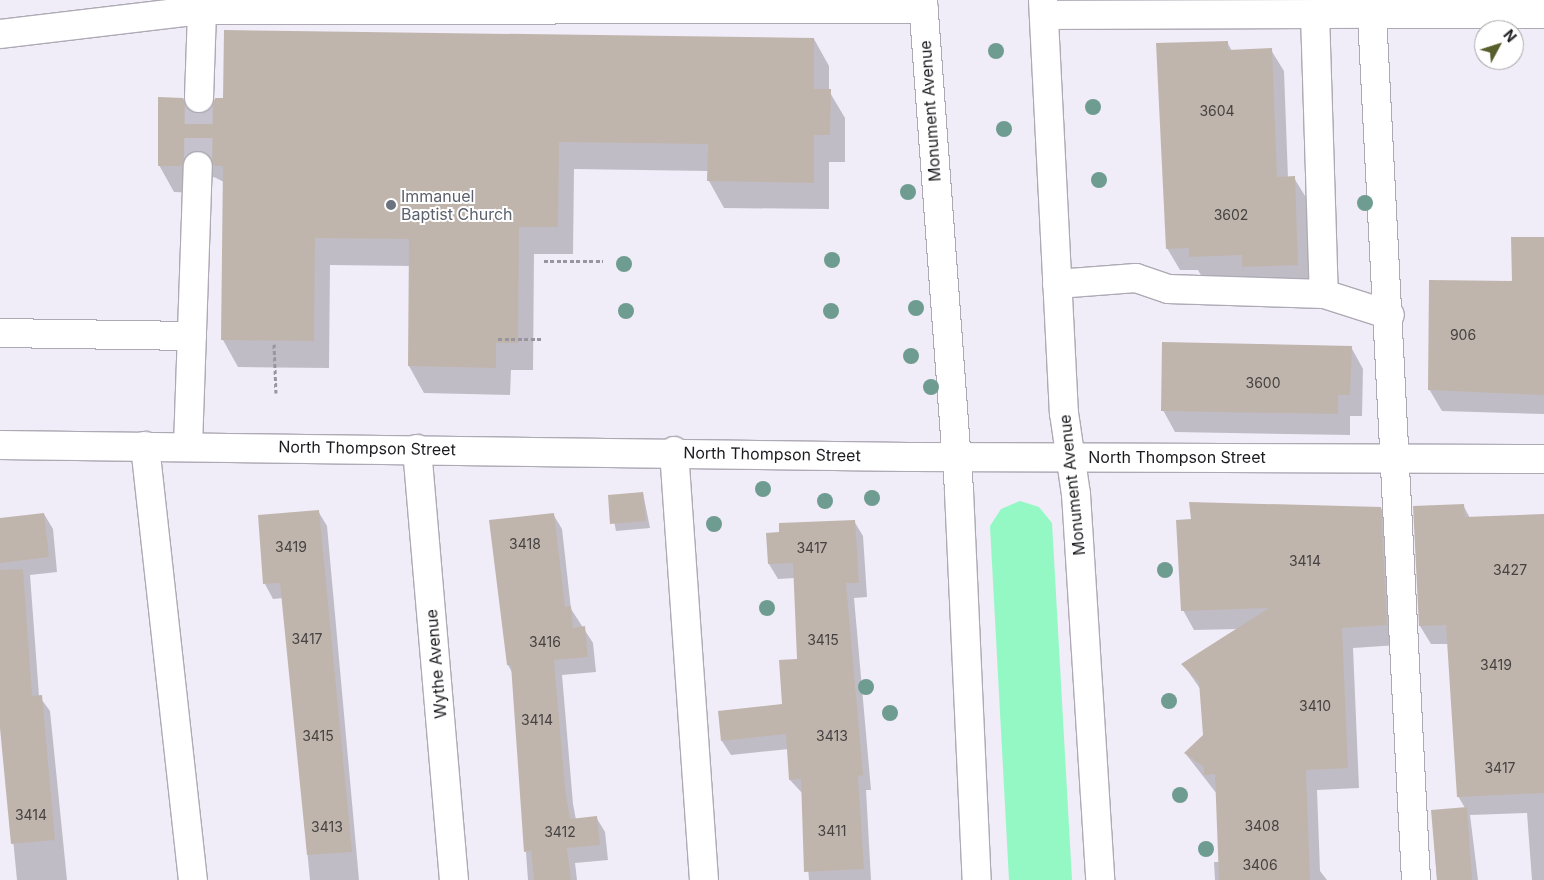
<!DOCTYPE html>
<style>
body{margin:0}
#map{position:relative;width:1544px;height:880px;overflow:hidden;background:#f0ecf8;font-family:Inter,sans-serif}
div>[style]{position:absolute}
.green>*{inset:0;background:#94f8c4}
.shadow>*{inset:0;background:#0003}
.building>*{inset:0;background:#c0b5ad}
.minor-tunnel>*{height:28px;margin-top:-14px;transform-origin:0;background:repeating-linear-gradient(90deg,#c6c2cd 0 28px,transparent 0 42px)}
.path>*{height:3px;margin-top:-1.5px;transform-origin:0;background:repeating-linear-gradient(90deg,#98959e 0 4px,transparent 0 6.5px)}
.roads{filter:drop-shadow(1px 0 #aeaab5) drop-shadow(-1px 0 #aeaab5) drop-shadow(0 1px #aeaab5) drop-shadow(0 -1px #aeaab5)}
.minor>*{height:28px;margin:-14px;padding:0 14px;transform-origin:14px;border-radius:14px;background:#fff}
.trees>*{width:16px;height:16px;margin:-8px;border-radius:50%;background:#6f9c90}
.dots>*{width:14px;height:14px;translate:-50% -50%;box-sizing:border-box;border:2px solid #fff;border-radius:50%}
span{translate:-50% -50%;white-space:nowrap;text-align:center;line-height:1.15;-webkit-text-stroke:4px #fff;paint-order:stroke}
.number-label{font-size:14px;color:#454242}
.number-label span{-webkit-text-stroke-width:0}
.street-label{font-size:16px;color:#1c1b1f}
.worship-label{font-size:16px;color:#5b616d}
.left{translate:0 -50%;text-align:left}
.north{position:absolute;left:1474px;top:20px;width:50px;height:50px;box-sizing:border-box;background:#fff;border:1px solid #a4a4a5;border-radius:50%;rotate:50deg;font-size:14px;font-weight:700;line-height:20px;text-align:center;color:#1c1b1f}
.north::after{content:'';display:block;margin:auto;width:18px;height:22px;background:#575d2b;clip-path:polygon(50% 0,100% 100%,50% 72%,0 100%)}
</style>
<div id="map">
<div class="green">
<i style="clip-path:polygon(1020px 501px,1039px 507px,1052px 523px,1072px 880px,1009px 880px,990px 526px,1001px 509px)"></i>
</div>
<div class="shadow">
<i style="clip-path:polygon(814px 39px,829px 66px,829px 91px,845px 118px,845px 162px,829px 162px,829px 209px,724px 208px,709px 181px,709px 171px,574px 169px,573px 254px,534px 254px,533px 370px,511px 370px,510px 395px,424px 393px,409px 366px,410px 266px,330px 265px,329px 368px,238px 367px,223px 340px,224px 182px,214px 177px,200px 184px,198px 193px,174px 192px,159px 165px,190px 112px,199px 115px)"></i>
<i style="clip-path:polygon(1227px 42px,1232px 51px,1271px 50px,1284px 71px,1288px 178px,1294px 178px,1307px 199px,1310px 287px,1256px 289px,1249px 277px,1203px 279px,1198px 270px,1180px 270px,1167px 248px)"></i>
<i style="clip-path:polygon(1544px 238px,1544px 414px,1442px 411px,1429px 389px)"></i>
<i style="clip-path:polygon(1351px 347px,1363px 369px,1362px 416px,1350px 416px,1350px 435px,1175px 432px,1163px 410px)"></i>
<i style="clip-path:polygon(643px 493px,650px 528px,616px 531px,609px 496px)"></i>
<i style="clip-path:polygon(1463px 505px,1470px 518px,1544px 515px,1544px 880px,1532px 880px,1527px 813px,1470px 815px,1478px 880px,1437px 880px,1432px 811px,1465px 808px,1458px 796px,1449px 644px,1431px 644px,1420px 626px)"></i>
<i style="clip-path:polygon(1381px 508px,1392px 528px,1398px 645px,1353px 648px,1359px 788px,1317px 790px,1320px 871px,1327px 880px,1215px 880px,1214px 862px,1219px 862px,1217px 794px,1185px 753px,1204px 736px,1201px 690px,1183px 664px,1238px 629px,1194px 630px,1183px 610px)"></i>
<i style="clip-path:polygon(318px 511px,327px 526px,359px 880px,310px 880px,283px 598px,273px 599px,265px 584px)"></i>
<i style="clip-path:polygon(44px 514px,53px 529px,57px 572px,30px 575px,39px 696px,50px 711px,67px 880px,17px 880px,0 705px,0 519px)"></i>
<i style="clip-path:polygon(553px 514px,562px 529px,571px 609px,593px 643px,596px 672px,562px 675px,573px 804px,576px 820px,596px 817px,605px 832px,608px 860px,575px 863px,577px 880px,528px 880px,513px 674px,508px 665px,490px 521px)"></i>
<i style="clip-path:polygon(854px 521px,863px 536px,867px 597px,854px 598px,871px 790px,866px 790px,871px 880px,809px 880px,803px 794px,790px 780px,789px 749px,731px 755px,722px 741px,784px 705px,798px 660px,795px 578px,778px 579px,769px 564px)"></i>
</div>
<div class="building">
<i style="clip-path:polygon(224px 30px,814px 38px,814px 89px,831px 89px,830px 135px,814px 135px,814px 183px,707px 181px,708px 144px,559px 142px,558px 227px,519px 227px,518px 343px,496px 343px,496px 368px,408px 366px,409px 239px,315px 238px,314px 341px,221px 340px,223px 166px,214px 166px,207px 153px,198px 150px,185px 157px,182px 166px,158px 166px,158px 97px,183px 98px,190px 111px,199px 114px,212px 107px,215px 98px,223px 98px)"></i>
<i style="clip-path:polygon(1228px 41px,1228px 50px,1272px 48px,1277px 177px,1295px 176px,1298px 265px,1242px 267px,1242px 255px,1189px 257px,1189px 248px,1166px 249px,1156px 43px)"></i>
<i style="clip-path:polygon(1511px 237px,1544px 237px,1544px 395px,1428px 390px,1429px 280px,1512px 281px)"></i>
<i style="clip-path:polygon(1162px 342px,1352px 346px,1350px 395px,1338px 395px,1338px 414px,1161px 411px)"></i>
<i style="clip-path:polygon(643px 492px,646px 521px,610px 524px,608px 495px)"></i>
<i style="clip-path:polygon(1189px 502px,1381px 507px,1387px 625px,1342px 628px,1348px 768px,1306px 770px,1310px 880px,1219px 880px,1215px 774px,1204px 775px,1204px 767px,1184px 753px,1203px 735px,1199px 682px,1181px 664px,1269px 608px,1181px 611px,1176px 520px,1191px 519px)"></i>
<i style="clip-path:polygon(1464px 504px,1465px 517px,1544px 514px,1544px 793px,1457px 797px,1446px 625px,1419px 626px,1413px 506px)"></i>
<i style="clip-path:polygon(319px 510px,352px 852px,307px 855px,280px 583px,263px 584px,258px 515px)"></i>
<i style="clip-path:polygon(44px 513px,49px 557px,0 563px,0 518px)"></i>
<i style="clip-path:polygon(554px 513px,565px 607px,571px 606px,573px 628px,585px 626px,588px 657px,554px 660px,565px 788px,570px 819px,597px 816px,600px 845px,567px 848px,571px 880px,534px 880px,531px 851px,524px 852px,511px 665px,507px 665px,489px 520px)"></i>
<i style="clip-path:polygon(855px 520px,859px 583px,846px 583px,863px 775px,858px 776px,864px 869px,804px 872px,801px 779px,789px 780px,786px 734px,721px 741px,718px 711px,782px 704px,779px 660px,797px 659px,793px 563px,768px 564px,766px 533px,779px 532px,779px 523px)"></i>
<i style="clip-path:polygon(23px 569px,32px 696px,42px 695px,55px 840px,11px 844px,0 728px,0 570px)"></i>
<i style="clip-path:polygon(1467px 807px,1472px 880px,1437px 880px,1431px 810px)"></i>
</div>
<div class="minor-tunnel">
<i style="left:198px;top:166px;width:68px;rotate:-89.2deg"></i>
</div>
<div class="path">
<i style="left:544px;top:261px;width:59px"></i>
<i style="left:498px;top:339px;width:44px"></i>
<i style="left:274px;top:344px;width:49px;rotate:87.7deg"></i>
</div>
<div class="roads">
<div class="minor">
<i style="left:923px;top:0;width:492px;rotate:85.8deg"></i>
<i style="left:959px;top:491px;width:389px;rotate:87.4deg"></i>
<i style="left:1043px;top:0;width:414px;rotate:87.1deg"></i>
<i style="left:1064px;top:413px;width:82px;rotate:81.6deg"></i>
<i style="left:1076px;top:494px;width:387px;rotate:86.4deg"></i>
<i style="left:1315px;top:14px;width:280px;rotate:88.2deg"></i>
<i style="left:1044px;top:15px;width:328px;rotate:-0.2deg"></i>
<i style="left:0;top:34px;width:203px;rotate:-6.8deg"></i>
<i style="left:202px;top:10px;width:722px;rotate:-0.08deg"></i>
<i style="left:199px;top:98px;width:88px;rotate:-88deg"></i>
<i style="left:1057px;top:284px;width:79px;rotate:-4.3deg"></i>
<i style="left:1136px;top:278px;width:34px;rotate:19deg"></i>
<i style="left:1168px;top:289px;width:156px;rotate:1.8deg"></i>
<i style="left:1324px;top:294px;width:69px;rotate:17.7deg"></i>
<i style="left:0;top:333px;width:192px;rotate:0.9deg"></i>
<i style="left:0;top:445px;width:909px;rotate:0.76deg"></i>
<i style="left:909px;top:457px;width:635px;rotate:0.18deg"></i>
<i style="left:145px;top:446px;width:437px;rotate:83.7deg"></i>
<i style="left:188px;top:446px;width:280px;rotate:-88deg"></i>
<i style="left:417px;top:449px;width:433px;rotate:85.1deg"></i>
<i style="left:674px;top:451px;width:430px;rotate:86deg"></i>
<i style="left:1416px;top:880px;width:867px;rotate:-92.91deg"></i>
<i style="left:1372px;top:14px;width:172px"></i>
</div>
</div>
<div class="trees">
<i style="left:996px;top:51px"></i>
<i style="left:1093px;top:107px"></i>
<i style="left:1004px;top:129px"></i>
<i style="left:1099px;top:180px"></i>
<i style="left:908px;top:192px"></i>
<i style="left:1365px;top:203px"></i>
<i style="left:832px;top:260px"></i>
<i style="left:624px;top:264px"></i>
<i style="left:916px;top:308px"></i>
<i style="left:626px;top:311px"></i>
<i style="left:831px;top:311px"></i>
<i style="left:911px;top:356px"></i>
<i style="left:931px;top:387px"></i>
<i style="left:763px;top:489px"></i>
<i style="left:872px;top:498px"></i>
<i style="left:825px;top:501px"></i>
<i style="left:714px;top:524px"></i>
<i style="left:1165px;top:570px"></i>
<i style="left:767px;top:608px"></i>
<i style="left:866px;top:687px"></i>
<i style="left:1169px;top:701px"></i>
<i style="left:890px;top:713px"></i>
<i style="left:1180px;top:795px"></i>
<i style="left:1206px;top:849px"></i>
</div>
<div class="dots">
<i style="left:391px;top:205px;background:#6b7280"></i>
</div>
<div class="number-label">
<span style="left:1217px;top:111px">3604</span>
<span style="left:1231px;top:215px">3602</span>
<span style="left:1463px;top:335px">906</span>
<span style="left:1263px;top:383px">3600</span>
<span style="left:525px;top:544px">3418</span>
<span style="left:291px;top:547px">3419</span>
<span style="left:812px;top:548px">3417</span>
<span style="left:1305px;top:561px">3414</span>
<span style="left:1510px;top:570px">3427</span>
<span style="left:307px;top:639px">3417</span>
<span style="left:823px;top:640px">3415</span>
<span style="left:545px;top:642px">3416</span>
<span style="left:1496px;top:665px">3419</span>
<span style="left:1315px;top:706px">3410</span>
<span style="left:537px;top:720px">3414</span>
<span style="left:318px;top:736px">3415</span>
<span style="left:832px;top:736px">3413</span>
<span style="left:1500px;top:768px">3417</span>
<span style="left:31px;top:815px">3414</span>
<span style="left:1262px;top:826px">3408</span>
<span style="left:327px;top:827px">3413</span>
<span style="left:832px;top:831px">3411</span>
<span style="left:560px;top:832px">3412</span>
<span style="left:1260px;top:865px">3406</span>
</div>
<div class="street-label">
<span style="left:930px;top:111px;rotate:-94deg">Monument Avenue</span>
<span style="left:367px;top:448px;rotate:1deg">North Thompson Street</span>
<span style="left:772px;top:454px;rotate:1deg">North Thompson Street</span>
<span style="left:1177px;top:457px">North Thompson Street</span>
<span style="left:1072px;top:485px;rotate:-96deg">Monument Avenue</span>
<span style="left:436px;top:664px;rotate:-95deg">Wythe Avenue</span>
</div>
<div class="worship-label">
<span class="left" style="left:401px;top:205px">Immanuel<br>Baptist Church</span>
</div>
<div class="north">N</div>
</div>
